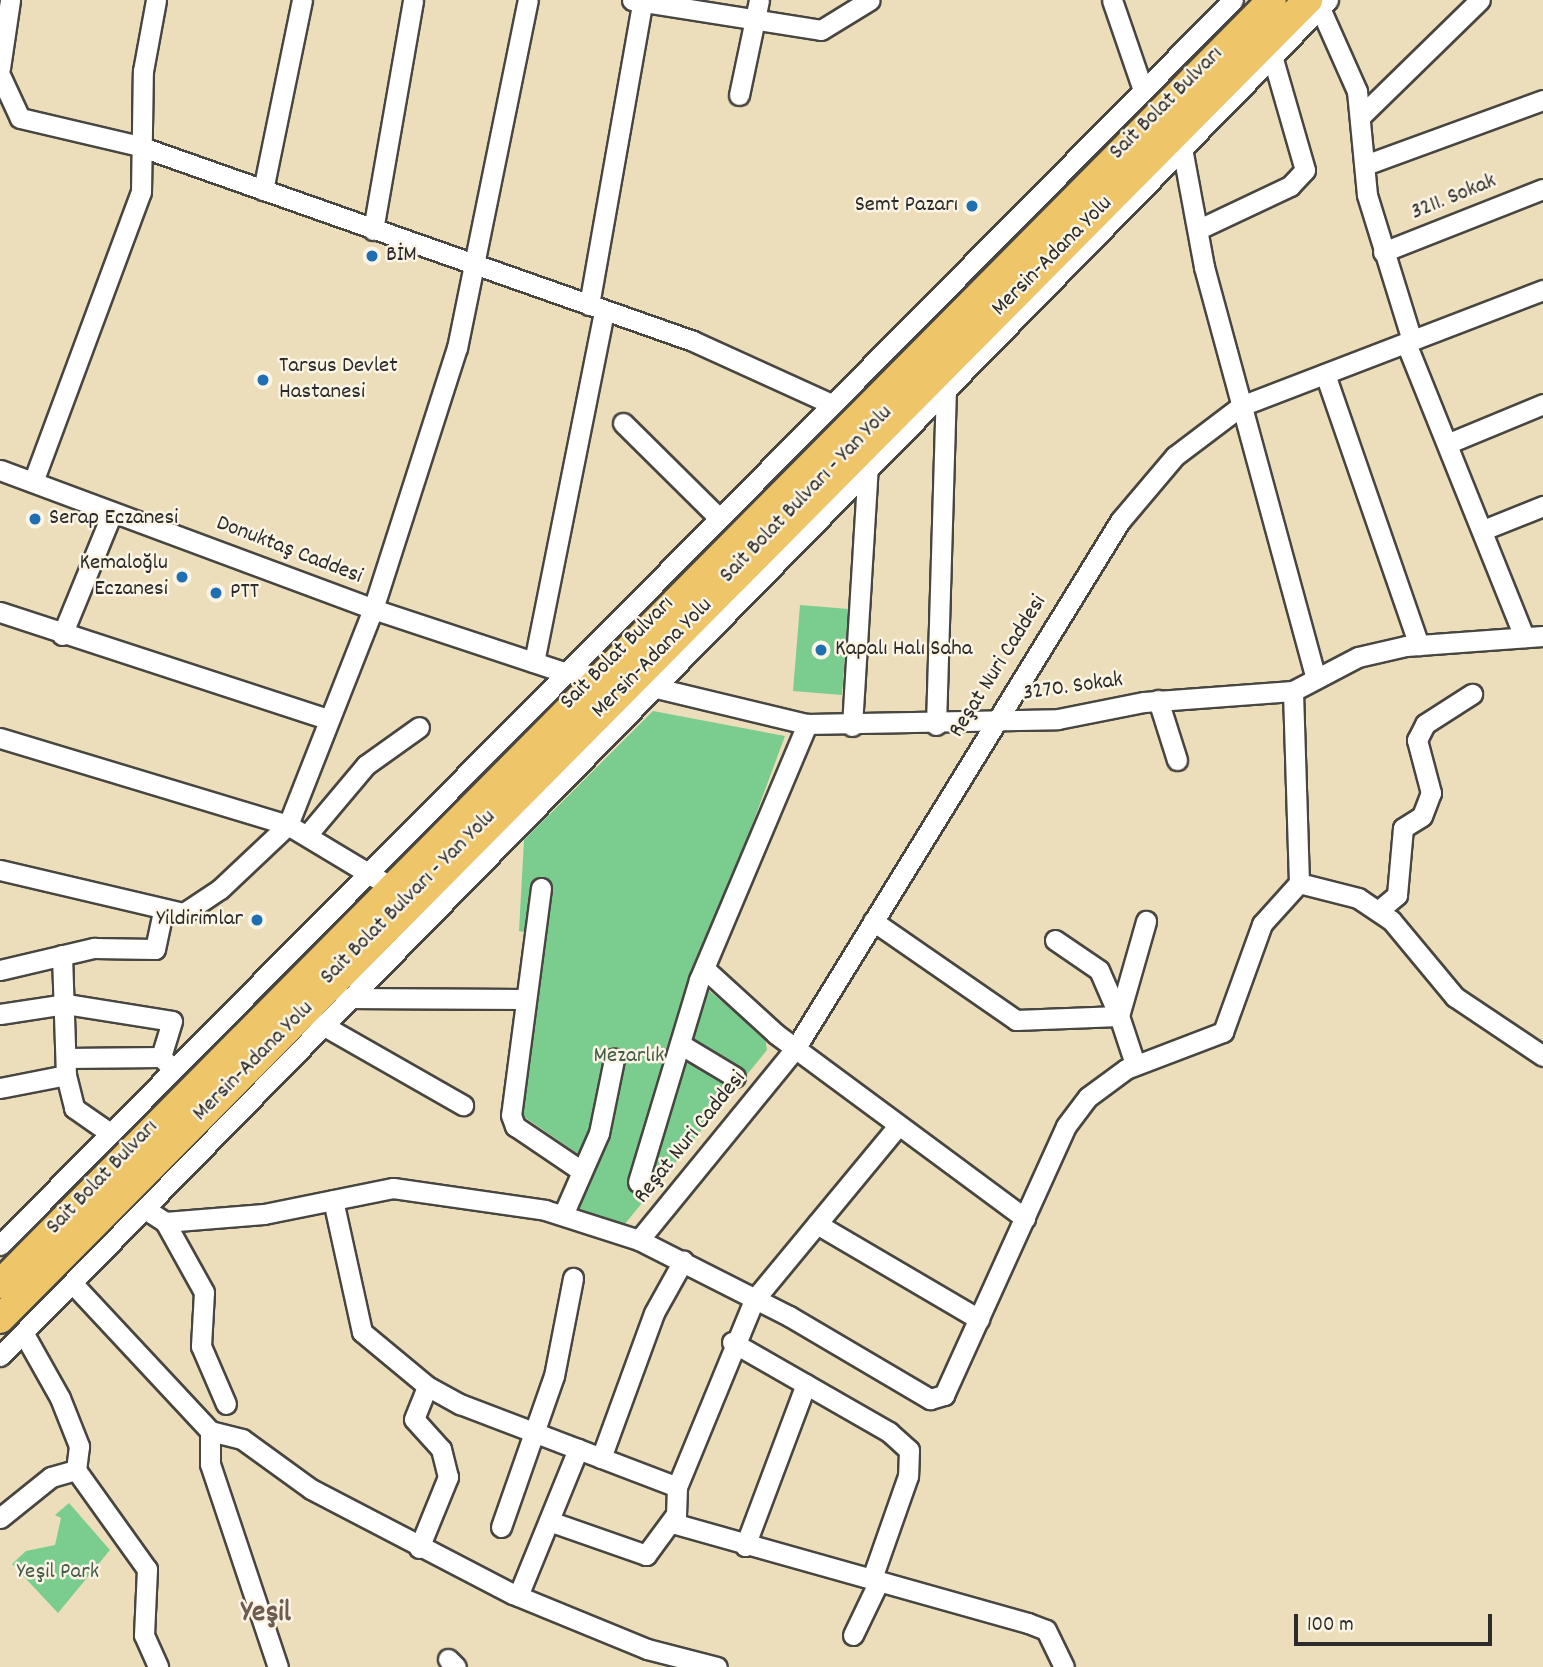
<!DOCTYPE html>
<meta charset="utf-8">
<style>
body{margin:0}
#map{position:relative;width:1543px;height:1667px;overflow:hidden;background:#eddebb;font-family:Dekko,sans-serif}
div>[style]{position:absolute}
.green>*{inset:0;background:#7acd8f}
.roads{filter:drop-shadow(2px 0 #484641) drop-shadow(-2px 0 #484641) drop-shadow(0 2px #484641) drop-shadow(0 -2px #484641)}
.minor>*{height:19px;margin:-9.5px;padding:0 9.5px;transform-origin:9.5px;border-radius:9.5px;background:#fff}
.highway>*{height:28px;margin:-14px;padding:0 14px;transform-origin:14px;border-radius:14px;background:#eec569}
.dots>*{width:19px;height:19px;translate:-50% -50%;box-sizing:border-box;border:4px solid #fcf5e5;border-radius:50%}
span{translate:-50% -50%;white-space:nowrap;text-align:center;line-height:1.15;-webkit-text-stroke:5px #fcf5e5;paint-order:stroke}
.street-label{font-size:23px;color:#2b2b2b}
.poi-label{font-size:23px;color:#2b2b2b}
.right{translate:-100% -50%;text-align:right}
.left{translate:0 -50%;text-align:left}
.park-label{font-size:23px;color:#435c49}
.district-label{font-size:30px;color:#6e5b52;font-weight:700}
.scale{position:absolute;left:1294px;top:1614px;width:198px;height:32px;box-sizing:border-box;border:4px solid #2b2b2b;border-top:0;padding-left:9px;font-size:21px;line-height:24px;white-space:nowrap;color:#2b2b2b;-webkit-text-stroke:5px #fcf5e5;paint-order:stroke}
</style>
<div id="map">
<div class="green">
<i style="clip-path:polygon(800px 605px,849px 609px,842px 695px,793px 691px)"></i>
<i style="clip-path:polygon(653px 711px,785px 736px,695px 979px,765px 1037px,767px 1050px,624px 1225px,566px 1207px,581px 1156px,520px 1114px,540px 936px,519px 931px,524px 840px)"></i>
<i style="clip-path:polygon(69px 1503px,110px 1550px,58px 1613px,12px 1564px,26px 1551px,55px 1545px,61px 1518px,55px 1515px)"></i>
</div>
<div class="roads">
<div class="minor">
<i style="left:632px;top:0;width:191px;rotate:9deg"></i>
<i style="left:821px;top:30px;width:57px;rotate:-31.5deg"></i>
<i style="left:1112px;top:0;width:95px;rotate:71deg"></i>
<i style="left:1320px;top:8px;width:91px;rotate:66deg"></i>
<i style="left:1357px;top:91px;width:104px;rotate:84.5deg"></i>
<i style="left:1367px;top:195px;width:152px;rotate:72.8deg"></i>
<i style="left:0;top:68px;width:69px;rotate:-81.6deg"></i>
<i style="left:0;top:75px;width:47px;rotate:65.1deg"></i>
<i style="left:20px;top:118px;width:122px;rotate:13.2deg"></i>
<i style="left:139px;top:146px;width:587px;rotate:19.39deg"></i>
<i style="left:693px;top:341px;width:152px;rotate:24.5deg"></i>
<i style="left:739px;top:95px;width:97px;rotate:-78.1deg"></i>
<i style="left:1361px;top:116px;width:166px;rotate:-44.3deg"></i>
<i style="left:1182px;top:148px;width:121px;rotate:79.5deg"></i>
<i style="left:1204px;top:267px;width:426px;rotate:74.8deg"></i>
<i style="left:1365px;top:165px;width:189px;rotate:-20.1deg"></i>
<i style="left:263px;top:190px;width:194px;rotate:-78.4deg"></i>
<i style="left:1199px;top:229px;width:101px;rotate:-25.3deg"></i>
<i style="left:1290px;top:186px;width:22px;rotate:-47deg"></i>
<i style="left:1305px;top:170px;width:119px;rotate:-106.1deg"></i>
<i style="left:373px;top:230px;width:233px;rotate:-80.1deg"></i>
<i style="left:1383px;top:252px;width:172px;rotate:-21.5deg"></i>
<i style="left:589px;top:305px;width:310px;rotate:-80deg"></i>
<i style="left:1406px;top:343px;width:317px;rotate:68.1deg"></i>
<i style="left:1325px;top:374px;width:287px;rotate:70.9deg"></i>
<i style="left:623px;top:423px;width:134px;rotate:44.7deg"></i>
<i style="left:1449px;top:443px;width:102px;rotate:-22.5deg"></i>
<i style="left:0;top:470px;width:398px;rotate:20.4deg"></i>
<i style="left:373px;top:609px;width:201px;rotate:18.3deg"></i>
<i style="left:564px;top:672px;width:44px;rotate:6.5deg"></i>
<i style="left:33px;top:482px;width:309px;rotate:-69.6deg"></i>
<i style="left:141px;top:192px;width:121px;rotate:-89.1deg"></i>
<i style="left:143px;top:71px;width:72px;rotate:-79.6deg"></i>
<i style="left:1483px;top:530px;width:65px;rotate:-21.8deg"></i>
<i style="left:0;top:612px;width:344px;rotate:18.1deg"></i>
<i style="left:62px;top:635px;width:132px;rotate:-67.7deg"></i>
<i style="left:534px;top:662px;width:358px;rotate:-78.7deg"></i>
<i style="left:644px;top:685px;width:168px;rotate:13.5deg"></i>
<i style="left:807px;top:724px;width:251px;rotate:-1.1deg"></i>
<i style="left:1058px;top:719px;width:88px;rotate:-11.2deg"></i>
<i style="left:1144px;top:702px;width:149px;rotate:-4.2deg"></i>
<i style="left:1293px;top:691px;width:73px;rotate:-27.6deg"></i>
<i style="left:1358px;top:657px;width:49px;rotate:-12.9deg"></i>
<i style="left:1406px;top:646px;width:137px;rotate:-4.2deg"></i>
<i style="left:1158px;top:700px;width:63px;rotate:72.4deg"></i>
<i style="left:936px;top:725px;width:336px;rotate:-88.3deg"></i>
<i style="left:852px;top:726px;width:258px;rotate:-86.5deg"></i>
<i style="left:0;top:738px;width:301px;rotate:16.8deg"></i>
<i style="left:288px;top:825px;width:117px;rotate:31deg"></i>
<i style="left:308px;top:834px;width:90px;rotate:-50deg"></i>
<i style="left:366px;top:765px;width:65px;rotate:-35.6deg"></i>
<i style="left:0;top:870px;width:189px;rotate:13.2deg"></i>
<i style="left:184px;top:913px;width:43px;rotate:-33.7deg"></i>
<i style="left:220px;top:889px;width:93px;rotate:-43.3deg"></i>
<i style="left:288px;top:825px;width:232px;rotate:-68.5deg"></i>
<i style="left:373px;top:609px;width:274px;rotate:-72.2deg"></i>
<i style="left:457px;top:348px;width:355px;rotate:-78.5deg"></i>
<i style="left:1299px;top:883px;width:61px;rotate:14.3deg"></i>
<i style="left:1358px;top:898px;width:40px;rotate:34deg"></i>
<i style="left:1391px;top:920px;width:100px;rotate:50.3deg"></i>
<i style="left:1455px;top:997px;width:106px;rotate:33.8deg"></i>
<i style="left:541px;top:888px;width:229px;rotate:97.5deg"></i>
<i style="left:511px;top:1115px;width:12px;rotate:70deg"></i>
<i style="left:515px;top:1126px;width:78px;rotate:34.1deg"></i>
<i style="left:1378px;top:911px;width:25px;rotate:-40deg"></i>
<i style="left:1397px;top:895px;width:67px;rotate:-84.9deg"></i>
<i style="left:1403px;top:828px;width:22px;rotate:-32deg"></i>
<i style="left:1422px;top:816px;width:25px;rotate:-69deg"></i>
<i style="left:1431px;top:793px;width:55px;rotate:-104.8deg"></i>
<i style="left:1417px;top:740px;width:18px;rotate:-63deg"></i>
<i style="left:1425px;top:724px;width:56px;rotate:-32.6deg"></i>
<i style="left:873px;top:921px;width:174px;rotate:34.7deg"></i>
<i style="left:1016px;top:1020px;width:103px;rotate:-2.2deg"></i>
<i style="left:1055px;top:940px;width:53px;rotate:34.3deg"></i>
<i style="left:1099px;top:970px;width:50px;rotate:66.5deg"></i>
<i style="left:62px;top:955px;width:120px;rotate:88.1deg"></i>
<i style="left:0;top:970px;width:97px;rotate:-13.2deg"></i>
<i style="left:94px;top:948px;width:61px;rotate:0.9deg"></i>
<i style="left:155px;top:949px;width:39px;rotate:-78deg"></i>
<i style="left:706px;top:970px;width:95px;rotate:42.4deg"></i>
<i style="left:776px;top:1034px;width:310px;rotate:36.5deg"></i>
<i style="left:345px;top:998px;width:180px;rotate:0.3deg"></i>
<i style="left:0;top:1014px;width:67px;rotate:-8.6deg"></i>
<i style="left:66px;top:1004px;width:107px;rotate:9.1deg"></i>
<i style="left:172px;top:1021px;width:38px;rotate:107deg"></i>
<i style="left:319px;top:1023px;width:166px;rotate:29.7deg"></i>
<i style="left:680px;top:1044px;width:64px;rotate:31deg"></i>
<i style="left:66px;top:1058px;width:95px;rotate:-0.6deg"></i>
<i style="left:161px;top:1057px;width:13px;rotate:45deg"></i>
<i style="left:1135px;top:1064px;width:51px;rotate:-108.4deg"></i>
<i style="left:1119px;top:1016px;width:99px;rotate:-74.1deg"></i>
<i style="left:0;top:1088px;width:67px;rotate:-11.1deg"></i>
<i style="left:66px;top:1075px;width:34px;rotate:76deg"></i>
<i style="left:74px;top:1108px;width:44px;rotate:34.8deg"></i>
<i style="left:897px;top:1127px;width:224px;rotate:129.6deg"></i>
<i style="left:754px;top:1300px;width:202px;rotate:112.4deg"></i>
<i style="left:677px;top:1487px;width:37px;rotate:92deg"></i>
<i style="left:676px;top:1524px;width:366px;rotate:15.7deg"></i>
<i style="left:1028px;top:1623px;width:19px;rotate:21deg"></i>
<i style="left:1046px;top:1630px;width:41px;rotate:64.1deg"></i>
<i style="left:638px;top:1182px;width:211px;rotate:-73.2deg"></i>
<i style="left:699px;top:980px;width:278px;rotate:-67.1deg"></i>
<i style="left:333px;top:1200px;width:135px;rotate:77.6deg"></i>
<i style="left:362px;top:1332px;width:85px;rotate:39.7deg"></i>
<i style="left:427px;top:1386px;width:38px;rotate:29deg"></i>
<i style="left:460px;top:1404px;width:232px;rotate:20.9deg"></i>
<i style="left:145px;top:1209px;width:24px;rotate:33deg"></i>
<i style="left:165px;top:1222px;width:99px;rotate:-4.6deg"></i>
<i style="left:264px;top:1214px;width:132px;rotate:-11.4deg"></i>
<i style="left:393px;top:1188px;width:154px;rotate:8.2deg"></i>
<i style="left:545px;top:1210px;width:99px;rotate:17.7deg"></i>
<i style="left:639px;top:1240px;width:168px;rotate:26.9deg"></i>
<i style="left:789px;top:1316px;width:164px;rotate:30.5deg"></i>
<i style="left:930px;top:1399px;width:15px;rotate:-16deg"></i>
<i style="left:944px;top:1395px;width:295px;rotate:-65.6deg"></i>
<i style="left:1066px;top:1126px;width:36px;rotate:-53deg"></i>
<i style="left:1088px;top:1097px;width:47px;rotate:-36.4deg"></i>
<i style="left:1126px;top:1069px;width:104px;rotate:-20.9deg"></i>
<i style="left:1223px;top:1032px;width:115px;rotate:-70.1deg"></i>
<i style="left:1262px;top:924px;width:55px;rotate:-47.9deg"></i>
<i style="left:1299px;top:883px;width:192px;rotate:-91.8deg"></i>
<i style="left:563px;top:1215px;width:90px;rotate:-66.3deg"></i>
<i style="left:599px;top:1133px;width:76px;rotate:-78.5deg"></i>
<i style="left:165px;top:1222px;width:80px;rotate:60.9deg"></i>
<i style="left:204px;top:1292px;width:54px;rotate:93.2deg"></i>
<i style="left:201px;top:1346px;width:63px;rotate:66.7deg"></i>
<i style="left:817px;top:1224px;width:188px;rotate:30.4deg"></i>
<i style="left:639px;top:1240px;width:247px;rotate:-50.8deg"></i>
<i style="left:795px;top:1049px;width:620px;rotate:-58.39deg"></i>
<i style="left:1120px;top:521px;width:85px;rotate:-49.8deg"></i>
<i style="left:1175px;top:456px;width:83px;rotate:-37.1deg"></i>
<i style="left:1241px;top:406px;width:324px;rotate:-21deg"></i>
<i style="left:0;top:1245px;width:1752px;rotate:-45.28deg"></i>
<i style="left:74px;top:1285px;width:200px;rotate:47deg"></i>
<i style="left:210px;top:1431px;width:33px;rotate:14deg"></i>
<i style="left:242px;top:1439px;width:85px;rotate:35.9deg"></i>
<i style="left:311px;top:1489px;width:228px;rotate:27.5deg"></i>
<i style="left:513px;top:1594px;width:145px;rotate:22.3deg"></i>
<i style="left:647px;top:1649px;width:72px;rotate:14.4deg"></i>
<i style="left:24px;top:1334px;width:73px;rotate:60.6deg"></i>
<i style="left:60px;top:1398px;width:52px;rotate:68.4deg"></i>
<i style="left:79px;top:1446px;width:24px;rotate:97deg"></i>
<i style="left:732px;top:1342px;width:181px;rotate:29.8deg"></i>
<i style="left:889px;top:1432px;width:27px;rotate:42deg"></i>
<i style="left:909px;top:1450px;width:26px;rotate:92deg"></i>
<i style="left:908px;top:1476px;width:108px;rotate:109.4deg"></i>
<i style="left:0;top:1356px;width:1898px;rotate:-45.6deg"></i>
<i style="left:210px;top:1431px;width:33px;rotate:90deg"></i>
<i style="left:210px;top:1464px;width:214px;rotate:71.5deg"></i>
<i style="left:601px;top:1458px;width:154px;rotate:-69.9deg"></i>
<i style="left:654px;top:1313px;width:60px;rotate:-60.9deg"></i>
<i style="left:0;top:1518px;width:65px;rotate:-38.8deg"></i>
<i style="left:51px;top:1477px;width:26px;rotate:-16deg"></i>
<i style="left:76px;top:1470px;width:122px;rotate:54.4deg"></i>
<i style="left:147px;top:1569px;width:66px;rotate:92.6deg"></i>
<i style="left:144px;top:1635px;width:35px;rotate:66deg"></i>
<i style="left:549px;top:1521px;width:103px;rotate:19.3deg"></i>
<i style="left:646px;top:1555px;width:47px;rotate:-53.6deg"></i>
<i style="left:501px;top:1527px;width:160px;rotate:-70.7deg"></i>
<i style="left:554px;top:1376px;width:100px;rotate:-79deg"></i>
<i style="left:745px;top:1546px;width:173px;rotate:-69.4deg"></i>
<i style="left:419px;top:1548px;width:77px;rotate:-67.8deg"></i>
<i style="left:448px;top:1477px;width:29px;rotate:-104deg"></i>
<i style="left:441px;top:1449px;width:40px;rotate:-132deg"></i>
<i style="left:414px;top:1419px;width:35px;rotate:-68deg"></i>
<i style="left:518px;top:1596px;width:159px;rotate:-67.8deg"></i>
<i style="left:853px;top:1635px;width:60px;rotate:-64.3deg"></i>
<i style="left:448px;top:1659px;width:11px;rotate:45deg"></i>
</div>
<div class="highway">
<i style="left:0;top:1284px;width:1807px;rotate:-45.27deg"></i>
<i style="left:0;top:1319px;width:1858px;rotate:-45.24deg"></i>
</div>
</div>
<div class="dots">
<i style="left:972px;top:206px;background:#1f6fb2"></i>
<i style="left:372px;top:256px;background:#1f6fb2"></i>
<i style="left:263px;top:380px;background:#1f6fb2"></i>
<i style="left:35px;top:519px;background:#1f6fb2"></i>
<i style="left:182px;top:577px;background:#1f6fb2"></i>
<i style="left:216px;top:593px;background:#1f6fb2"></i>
<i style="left:821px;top:650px;background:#1f6fb2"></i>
<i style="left:257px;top:920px;background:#1f6fb2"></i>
</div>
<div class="street-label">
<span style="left:1167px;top:104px;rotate:-45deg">Sait Bolat Bulvarı</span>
<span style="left:1454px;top:198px;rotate:-22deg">3211. Sokak</span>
<span style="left:1053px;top:257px;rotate:-45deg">Mersin-Adana Yolu</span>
<span style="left:807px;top:495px;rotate:-46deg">Sait Bolat Bulvarı - Yan Yolu</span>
<span style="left:289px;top:551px;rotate:21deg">Donuktaş Caddesi</span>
<span style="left:618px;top:654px;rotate:-45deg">Sait Bolat Bulvarı</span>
<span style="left:653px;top:659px;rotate:-45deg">Mersin-Adana Yolu</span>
<span style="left:999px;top:667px;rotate:-58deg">Reşat Nuri Caddesi</span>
<span style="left:1073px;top:688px;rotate:-8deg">3270. Sokak</span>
<span style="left:409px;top:898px;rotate:-45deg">Sait Bolat Bulvarı - Yan Yolu</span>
<span style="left:254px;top:1062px;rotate:-45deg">Mersin-Adana Yolu</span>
<span style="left:691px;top:1138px;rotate:-51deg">Reşat Nuri Caddesi</span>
<span style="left:103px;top:1178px;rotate:-46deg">Sait Bolat Bulvarı</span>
</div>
<div class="poi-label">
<span class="right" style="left:958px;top:206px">Semt Pazarı</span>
<span class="left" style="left:386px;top:256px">BİM</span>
<span class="left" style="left:279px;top:380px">Tarsus Devlet<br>Hastanesi</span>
<span class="left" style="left:49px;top:519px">Serap Eczanesi</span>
<span class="right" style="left:168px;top:577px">Kemaloğlu<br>Eczanesi</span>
<span class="left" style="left:230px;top:593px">PTT</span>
<span class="left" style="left:835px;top:650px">Kapalı Halı Saha</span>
<span class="right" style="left:243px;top:920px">Yildirimlar</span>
</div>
<div class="park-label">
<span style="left:629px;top:1057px">Mezarlık</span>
<span style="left:58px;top:1573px">Yeşil Park</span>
</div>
<div class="district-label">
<span style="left:266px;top:1615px">Yeşil</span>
</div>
<div class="scale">100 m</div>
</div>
